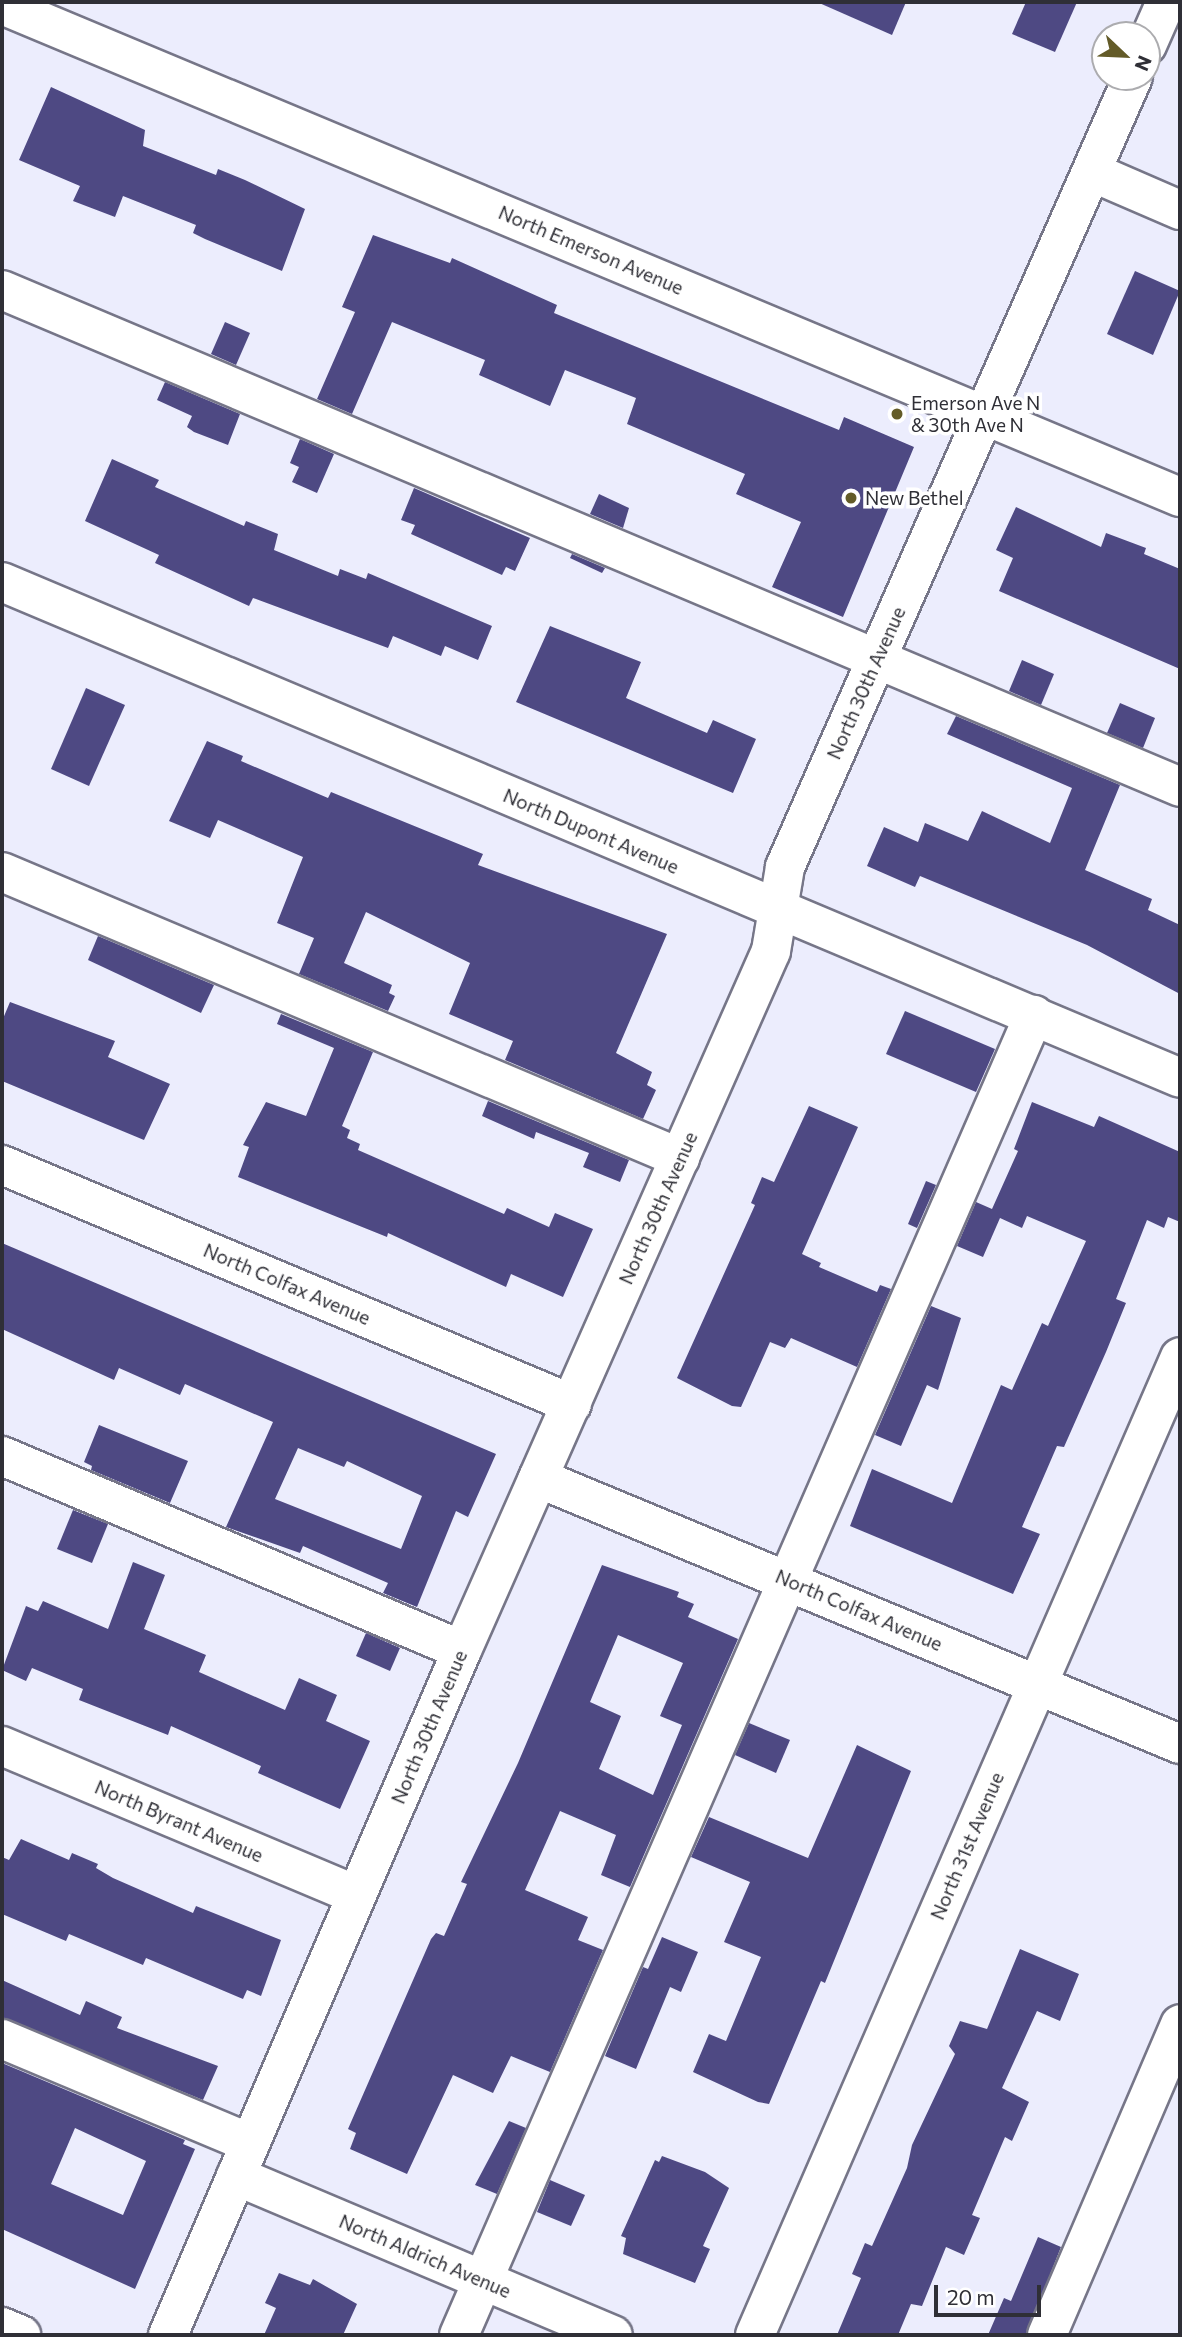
<!DOCTYPE html>
<style>
body{margin:0}
#map{position:relative;width:1182px;height:2337px;overflow:hidden;background:#ecedfd;font-family:Commissioner,sans-serif}
div>[style]{position:absolute}
.building>*{inset:0;background:#4e4983}
.roads{filter:drop-shadow(2px 0 #767688) drop-shadow(-2px 0 #767688) drop-shadow(0 2px #767688) drop-shadow(0 -2px #767688)}
.minor>*{height:38px;margin:-19px;padding:0 19px;transform-origin:19px;border-radius:19px;background:#fff}
.dots>*{width:19px;height:19px;translate:-50% -50%;box-sizing:border-box;border:4px solid #fff;border-radius:50%}
span{translate:-50% -50%;white-space:nowrap;text-align:center;line-height:1.15;-webkit-text-stroke:7px #fff;paint-order:stroke}
.street-label{font-size:19px;color:#2f2f36}
.poi-label{font-size:19px;color:#2f2f36}
.left{translate:0 -50%;text-align:left}
.frame{position:absolute;inset:0;border:4px solid #2f2f36;pointer-events:none}
.north{position:absolute;left:1091px;top:21px;width:70px;height:70px;box-sizing:border-box;background:#fff;border:2px solid #acacaf;border-radius:50%;rotate:113deg;font-size:19px;font-weight:700;line-height:28px;text-align:center;color:#2f2f36}
.north::after{content:'';display:block;margin:auto;width:24px;height:32px;background:#635b28;clip-path:polygon(50% 0,100% 100%,50% 72%,0 100%)}
.scale{position:absolute;left:934px;top:2285px;width:107px;height:32px;box-sizing:border-box;border:4px solid #2f2f36;border-top:0;padding-left:9px;font-size:21px;line-height:24px;white-space:nowrap;color:#2f2f36;-webkit-text-stroke:5px #fff;paint-order:stroke}
</style>
<div id="map">
<div class="building">
<i style="clip-path:polygon(817px 2px,906px 2px,892px 35px)"></i>
<i style="clip-path:polygon(1026px 2px,1077px 2px,1055px 52px,1012px 34px)"></i>
<i style="clip-path:polygon(51px 87px,145px 130px,143px 146px,216px 175px,218px 169px,245px 180px,305px 209px,282px 271px,205px 239px,193px 233px,196px 225px,123px 196px,115px 217px,73px 201px,80px 186px,19px 160px)"></i>
<i style="clip-path:polygon(373px 235px,450px 263px,452px 258px,557px 305px,554px 313px,839px 430px,844px 417px,914px 447px,843px 617px,772px 587px,801px 522px,736px 494px,745px 474px,627px 424px,636px 398px,565px 370px,550px 406px,479px 375px,485px 360px,392px 322px,352px 414px,317px 399px,355px 312px,342px 307px)"></i>
<i style="clip-path:polygon(1135px 271px,1180px 291px,1153px 355px,1107px 334px)"></i>
<i style="clip-path:polygon(225px 322px,250px 333px,236px 365px,211px 354px)"></i>
<i style="clip-path:polygon(165px 382px,240px 414px,228px 445px,194px 432px,187px 427px,192px 416px,157px 400px)"></i>
<i style="clip-path:polygon(300px 439px,334px 454px,317px 493px,292px 482px,299px 467px,290px 463px)"></i>
<i style="clip-path:polygon(112px 459px,159px 480px,155px 487px,244px 526px,246px 521px,278px 534px,274px 550px,338px 576px,340px 569px,366px 579px,368px 573px,492px 626px,478px 660px,445px 646px,441px 656px,393px 636px,388px 648px,253px 598px,249px 606px,155px 563px,159px 555px,85px 521px)"></i>
<i style="clip-path:polygon(414px 488px,530px 538px,515px 571px,506px 567px,502px 575px,411px 534px,415px 525px,401px 520px)"></i>
<i style="clip-path:polygon(599px 494px,629px 508px,623px 528px,590px 514px)"></i>
<i style="clip-path:polygon(1016px 507px,1101px 547px,1106px 533px,1146px 548px,1144px 554px,1180px 569px,1180px 669px,999px 591px,1013px 558px,996px 550px)"></i>
<i style="clip-path:polygon(572px 554px,605px 568px,602px 573px,570px 558px)"></i>
<i style="clip-path:polygon(550px 626px,641px 662px,626px 698px,707px 733px,713px 720px,756px 739px,733px 793px,516px 702px)"></i>
<i style="clip-path:polygon(1022px 660px,1054px 674px,1041px 705px,1009px 691px)"></i>
<i style="clip-path:polygon(86px 688px,125px 705px,89px 786px,51px 769px)"></i>
<i style="clip-path:polygon(1120px 703px,1155px 718px,1143px 748px,1107px 733px)"></i>
<i style="clip-path:polygon(956px 716px,1120px 785px,1085px 870px,1152px 899px,1148px 910px,1180px 925px,1180px 994px,1087px 945px,920px 876px,915px 887px,867px 866px,884px 827px,918px 842px,925px 823px,968px 841px,982px 811px,1050px 843px,1072px 788px,947px 734px)"></i>
<i style="clip-path:polygon(207px 741px,243px 756px,241px 761px,328px 798px,331px 792px,483px 854px,478px 865px,667px 934px,616px 1053px,652px 1072px,647px 1085px,656px 1090px,643px 1119px,505px 1060px,513px 1041px,449px 1014px,470px 963px,366px 912px,344px 963px,392px 985px,389px 993px,395px 996px,388px 1011px,299px 974px,314px 938px,277px 923px,303px 857px,218px 820px,210px 838px,169px 821px)"></i>
<i style="clip-path:polygon(98px 936px,214px 985px,201px 1013px,88px 960px)"></i>
<i style="clip-path:polygon(10px 1002px,115px 1041px,108px 1057px,170px 1084px,144px 1140px,2px 1081px,2px 1021px)"></i>
<i style="clip-path:polygon(905px 1011px,995px 1049px,976px 1092px,886px 1054px)"></i>
<i style="clip-path:polygon(281px 1014px,373px 1052px,342px 1126px,350px 1130px,347px 1138px,360px 1144px,358px 1150px,504px 1214px,507px 1208px,549px 1227px,555px 1213px,593px 1229px,563px 1297px,511px 1274px,506px 1287px,388px 1233px,387px 1237px,238px 1177px,249px 1147px,243px 1145px,266px 1102px,306px 1116px,334px 1048px,277px 1024px)"></i>
<i style="clip-path:polygon(488px 1101px,629px 1160px,620px 1182px,583px 1167px,589px 1153px,536px 1132px,534px 1139px,482px 1116px)"></i>
<i style="clip-path:polygon(1032px 1102px,1094px 1127px,1099px 1116px,1180px 1152px,1180px 1222px,1168px 1217px,1164px 1228px,1147px 1220px,1116px 1299px,1126px 1303px,1106px 1352px,1064px 1447px,1057px 1446px,1022px 1527px,1040px 1534px,1013px 1594px,850px 1526px,872px 1469px,952px 1503px,1001px 1385px,1012px 1390px,1042px 1323px,1048px 1326px,1086px 1241px,1027px 1216px,1022px 1228px,1000px 1218px,983px 1257px,957px 1246px,976px 1202px,992px 1209px,1018px 1151px,1014px 1149px)"></i>
<i style="clip-path:polygon(809px 1106px,858px 1127px,802px 1254px,821px 1263px,819px 1267px,877px 1292px,880px 1285px,891px 1289px,857px 1367px,791px 1338px,785px 1348px,770px 1342px,741px 1407px,732px 1406px,677px 1378px,755px 1205px,751px 1203px,762px 1177px,774px 1182px)"></i>
<i style="clip-path:polygon(926px 1181px,936px 1185px,917px 1228px,908px 1224px)"></i>
<i style="clip-path:polygon(evenodd,2px 1243px,496px 1454px,468px 1517px,456px 1511px,417px 1607px,383px 1593px,388px 1583px,303px 1546px,300px 1553px,226px 1527px,273px 1422px,185px 1384px,180px 1395px,119px 1368px,114px 1380px,2px 1329px,2px 1243px,298px 1448px,344px 1467px,347px 1461px,422px 1496px,401px 1549px,275px 1499px,298px 1448px)"></i>
<i style="clip-path:polygon(931px 1306px,961px 1318px,938px 1390px,927px 1385px,901px 1446px,875px 1435px)"></i>
<i style="clip-path:polygon(99px 1425px,188px 1461px,170px 1503px,91px 1470px,92px 1466px,84px 1462px)"></i>
<i style="clip-path:polygon(73px 1510px,108px 1524px,92px 1563px,57px 1549px)"></i>
<i style="clip-path:polygon(133px 1562px,165px 1575px,144px 1629px,206px 1655px,199px 1672px,285px 1710px,299px 1678px,337px 1695px,326px 1721px,370px 1741px,340px 1809px,258px 1773px,261px 1766px,171px 1726px,168px 1735px,79px 1700px,83px 1689px,32px 1668px,26px 1681px,2px 1670px,26px 1606px,38px 1611px,43px 1601px,108px 1629px)"></i>
<i style="clip-path:polygon(evenodd,602px 1565px,679px 1592px,677px 1597px,694px 1604px,688px 1617px,738px 1639px,630px 1887px,601px 1875px,616px 1835px,560px 1811px,525px 1890px,588px 1917px,578px 1940px,603px 1950px,550px 2072px,511px 2056px,493px 2093px,453px 2075px,407px 2174px,350px 2149px,356px 2133px,348px 2129px,431px 1939px,436px 1933px,444px 1936px,467px 1884px,461px 1882px,518px 1763px,602px 1565px,618px 1635px,683px 1663px,660px 1716px,682px 1725px,653px 1795px,599px 1769px,621px 1716px,590px 1702px,618px 1635px)"></i>
<i style="clip-path:polygon(366px 1633px,400px 1648px,390px 1671px,356px 1656px)"></i>
<i style="clip-path:polygon(749px 1723px,790px 1740px,776px 1773px,735px 1755px)"></i>
<i style="clip-path:polygon(857px 1745px,911px 1771px,825px 1983px,821px 1981px,769px 2104px,758px 2102px,693px 2072px,709px 2034px,726px 2041px,761px 1957px,724px 1942px,750px 1882px,691px 1857px,709px 1817px,808px 1858px)"></i>
<i style="clip-path:polygon(21px 1839px,69px 1860px,72px 1853px,98px 1864px,96px 1868px,113px 1878px,193px 1913px,196px 1906px,281px 1940px,261px 1996px,247px 1990px,243px 1999px,146px 1958px,143px 1965px,69px 1934px,66px 1941px,2px 1914px,2px 1857px,9px 1860px)"></i>
<i style="clip-path:polygon(662px 1937px,698px 1952px,681px 1992px,670px 1987px,636px 2069px,605px 2056px,643px 1967px,648px 1969px)"></i>
<i style="clip-path:polygon(1020px 1949px,1079px 1974px,1060px 2021px,1037px 2011px,1002px 2088px,1029px 2102px,1012px 2141px,1005px 2137px,972px 2215px,980px 2218px,964px 2255px,946px 2247px,922px 2306px,911px 2304px,898px 2335px,837px 2335px,861px 2278px,852px 2274px,865px 2243px,872px 2246px,907px 2168px,912px 2145px,955px 2054px,949px 2046px,960px 2021px,987px 2029px)"></i>
<i style="clip-path:polygon(2px 1980px,80px 2015px,86px 2001px,122px 2017px,117px 2028px,218px 2066px,203px 2100px,2px 2018px)"></i>
<i style="clip-path:polygon(evenodd,2px 2063px,185px 2140px,183px 2144px,195px 2149px,135px 2289px,2px 2229px,2px 2063px,75px 2128px,146px 2161px,123px 2215px,51px 2184px,75px 2128px)"></i>
<i style="clip-path:polygon(509px 2121px,526px 2128px,497px 2194px,475px 2185px)"></i>
<i style="clip-path:polygon(662px 2156px,705px 2172px,729px 2188px,703px 2246px,710px 2249px,695px 2283px,623px 2254px,626px 2238px,621px 2236px,655px 2160px,659px 2162px)"></i>
<i style="clip-path:polygon(550px 2180px,585px 2195px,571px 2226px,537px 2212px)"></i>
<i style="clip-path:polygon(1038px 2237px,1061px 2247px,1026px 2335px,988px 2335px,1004px 2298px,1011px 2301px)"></i>
<i style="clip-path:polygon(279px 2273px,310px 2285px,313px 2279px,357px 2304px,343px 2335px,264px 2335px,276px 2308px,265px 2303px)"></i>
</div>
<div class="roads">
<div class="minor">
<i style="left:2px;top:5px;width:1277px;rotate:22.67deg"></i>
<i style="left:1147px;top:45px;width:47px;rotate:-66.2deg"></i>
<i style="left:1092px;top:172px;width:96px;rotate:23.4deg"></i>
<i style="left:2px;top:290px;width:1279px;rotate:22.87deg"></i>
<i style="left:2px;top:582px;width:1278px;rotate:22.83deg"></i>
<i style="left:2px;top:872px;width:736px;rotate:22.87deg"></i>
<i style="left:2px;top:1165px;width:618px;rotate:22.75deg"></i>
<i style="left:2px;top:1456px;width:499px;rotate:22.9deg"></i>
<i style="left:538px;top:1478px;width:695px;rotate:22.51deg"></i>
<i style="left:2px;top:1746px;width:384px;rotate:22.8deg"></i>
<i style="left:2px;top:2039px;width:269px;rotate:22.8deg"></i>
<i style="left:236px;top:2176px;width:409px;rotate:22.9deg"></i>
<i style="left:2px;top:2327px;width:21px;rotate:23deg"></i>
<i style="left:168px;top:2335px;width:745px;rotate:-66.77deg"></i>
<i style="left:462px;top:1650px;width:764px;rotate:-66.15deg"></i>
<i style="left:771px;top:951px;width:85px;rotate:-80.5deg"></i>
<i style="left:785px;top:867px;width:863px;rotate:-66.23deg"></i>
<i style="left:459px;top:2335px;width:1440px;rotate:-66.46deg"></i>
<i style="left:755px;top:2335px;width:1066px;rotate:-66.51deg"></i>
<i style="left:1047px;top:2335px;width:338px;rotate:-66.8deg"></i>
</div>
</div>
<div class="dots">
<i style="left:897px;top:414px;background:#635b28"></i>
<i style="left:851px;top:498px;background:#635b28"></i>
</div>
<div class="street-label">
<span style="left:591px;top:250px;rotate:23deg">North Emerson Avenue</span>
<span style="left:866px;top:683px;rotate:-66deg">North 30th Avenue</span>
<span style="left:591px;top:831px;rotate:23deg">North Dupont Avenue</span>
<span style="left:658px;top:1208px;rotate:-66deg">North 30th Avenue</span>
<span style="left:287px;top:1284px;rotate:23deg">North Colfax Avenue</span>
<span style="left:859px;top:1610px;rotate:23deg">North Colfax Avenue</span>
<span style="left:429px;top:1727px;rotate:-67deg">North 30th Avenue</span>
<span style="left:179px;top:1821px;rotate:23deg">North Byrant Avenue</span>
<span style="left:967px;top:1846px;rotate:-67deg">North 31st Avenue</span>
<span style="left:425px;top:2256px;rotate:23deg">North Aldrich Avenue</span>
</div>
<div class="poi-label">
<span class="left" style="left:911px;top:414px">Emerson Ave N<br>&amp; 30th Ave N</span>
<span class="left" style="left:865px;top:498px">New Bethel</span>
</div>
<div class="frame"></div>
<div class="north">N</div>
<div class="scale">20 m</div>
</div>
